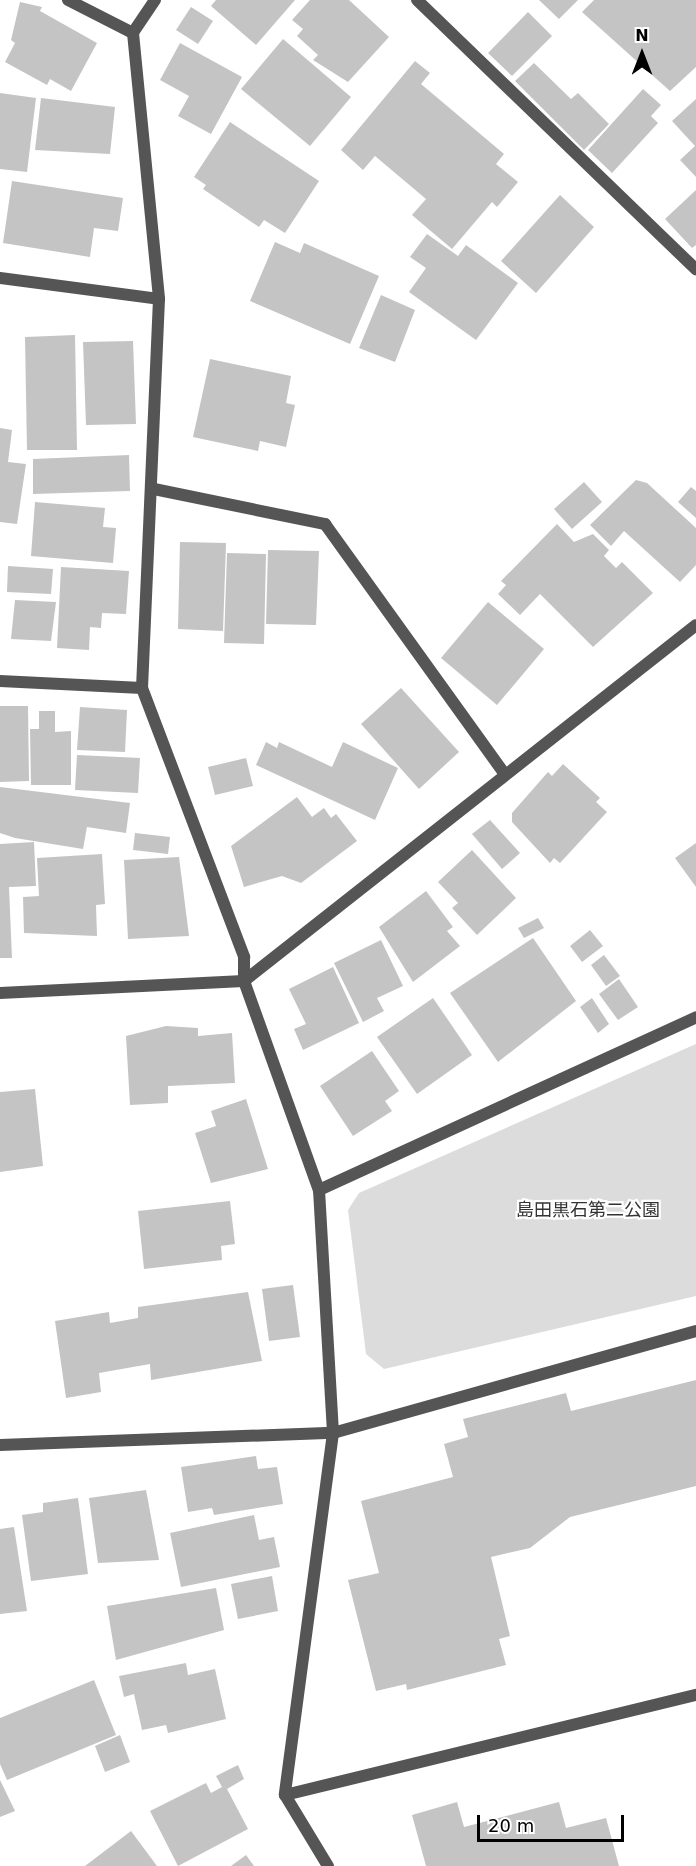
<!DOCTYPE html>
<meta charset="utf-8">
<style>
body{margin:0}
#map{position:relative;width:696px;height:1866px;overflow:hidden;background:#fff;font-family:"DejaVu Sans","Noto Sans JP",sans-serif}
div>[style]{position:absolute}
.green>*{inset:0;background:#dcdcdc}
.building>*{inset:0;background:#c4c4c4}
.street>*{height:12px;margin:-6px;padding:0 6px;transform-origin:6px;border-radius:6px;background:#555}
span{translate:-50% -50%;white-space:nowrap;text-align:center;line-height:1.15;-webkit-text-stroke:4.5px #fff;paint-order:stroke}
.park-label{font-size:18px;color:#333}
.north{position:absolute;left:612px;top:24px;width:60px;height:60px;-webkit-text-stroke:4px #fff;paint-order:stroke;rotate:0deg;font-size:16px;font-weight:700;line-height:24px;text-align:center;color:#000}
.north::after{content:'';display:block;margin:auto;width:21px;height:27px;background:#000;clip-path:polygon(50% 0,100% 100%,50% 72%,0 100%)}
.scale{position:absolute;left:477px;top:1815px;width:147px;height:27px;box-sizing:border-box;border:3px solid #000;border-top:0;padding-left:8px;font-size:18px;line-height:21px;white-space:nowrap;color:#000;-webkit-text-stroke:4px #fff;paint-order:stroke}
</style>
<div id="map">
<div class="green">
<i style="clip-path:polygon(696px 1044px,696px 1296px,384px 1369px,366px 1354px,348px 1210px,359px 1193px)"></i>
</div>
<div class="building">
<i style="clip-path:polygon(216px 0,295px 0,256px 45px,211px 6px)"></i>
<i style="clip-path:polygon(310px 0,349px 0,389px 37px,348px 82px,313px 60px,318px 55px,297px 36px,303px 29px,292px 20px)"></i>
<i style="clip-path:polygon(539px 0,578px 0,559px 19px)"></i>
<i style="clip-path:polygon(594px 0,696px 0,696px 67px,670px 91px,582px 12px)"></i>
<i style="clip-path:polygon(20px 2px,42px 7px,40px 11px,97px 43px,71px 91px,50px 79px,47px 85px,5px 62px,15px 43px,11px 40px)"></i>
<i style="clip-path:polygon(191px 7px,213px 21px,198px 44px,176px 30px)"></i>
<i style="clip-path:polygon(528px 12px,552px 36px,512px 76px,488px 53px)"></i>
<i style="clip-path:polygon(283px 39px,351px 97px,310px 146px,241px 89px)"></i>
<i style="clip-path:polygon(180px 43px,242px 77px,211px 134px,178px 116px,189px 96px,160px 80px)"></i>
<i style="clip-path:polygon(415px 61px,430px 73px,421px 84px,504px 154px,496px 164px,518px 182px,497px 207px,492px 202px,452px 249px,412px 215px,426px 199px,375px 156px,363px 170px,341px 150px)"></i>
<i style="clip-path:polygon(534px 63px,571px 99px,578px 93px,609px 124px,584px 150px,515px 81px)"></i>
<i style="clip-path:polygon(643px 89px,661px 105px,651px 116px,658px 123px,612px 173px,588px 150px)"></i>
<i style="clip-path:polygon(0 93px,36px 98px,27px 172px,0 169px)"></i>
<i style="clip-path:polygon(41px 98px,115px 107px,110px 154px,35px 150px)"></i>
<i style="clip-path:polygon(696px 99px,696px 177px,680px 160px,695px 146px,672px 121px)"></i>
<i style="clip-path:polygon(230px 122px,319px 181px,285px 233px,264px 220px,259px 227px,203px 189px,206px 185px,194px 177px)"></i>
<i style="clip-path:polygon(12px 181px,123px 198px,118px 231px,94px 228px,90px 257px,3px 243px)"></i>
<i style="clip-path:polygon(696px 190px,696px 245px,692px 248px,665px 219px)"></i>
<i style="clip-path:polygon(560px 195px,594px 227px,536px 293px,501px 261px)"></i>
<i style="clip-path:polygon(427px 234px,458px 256px,466px 245px,518px 283px,476px 340px,409px 292px,426px 268px,410px 257px)"></i>
<i style="clip-path:polygon(275px 242px,300px 253px,304px 243px,379px 276px,350px 344px,250px 301px)"></i>
<i style="clip-path:polygon(381px 295px,415px 310px,395px 362px,359px 348px)"></i>
<i style="clip-path:polygon(75px 335px,77px 450px,27px 450px,25px 337px)"></i>
<i style="clip-path:polygon(133px 341px,136px 424px,86px 425px,83px 342px)"></i>
<i style="clip-path:polygon(210px 359px,291px 376px,286px 403px,295px 405px,286px 447px,260px 441px,258px 451px,193px 437px)"></i>
<i style="clip-path:polygon(0 428px,12px 430px,8px 462px,26px 464px,17px 524px,0 522px)"></i>
<i style="clip-path:polygon(129px 455px,130px 491px,33px 494px,33px 459px)"></i>
<i style="clip-path:polygon(636px 480px,647px 483px,696px 528px,696px 565px,680px 582px,624px 531px,611px 546px,590px 525px)"></i>
<i style="clip-path:polygon(584px 482px,602px 502px,572px 529px,554px 509px)"></i>
<i style="clip-path:polygon(691px 487px,696px 491px,696px 518px,678px 502px)"></i>
<i style="clip-path:polygon(35px 502px,105px 508px,103px 527px,116px 528px,113px 563px,31px 556px)"></i>
<i style="clip-path:polygon(557px 524px,574px 542px,593px 534px,609px 550px,604px 556px,616px 568px,622px 562px,653px 593px,593px 647px,540px 594px,520px 615px,498px 594px,506px 585px,501px 581px)"></i>
<i style="clip-path:polygon(180px 542px,226px 543px,223px 631px,178px 629px)"></i>
<i style="clip-path:polygon(268px 550px,319px 551px,316px 625px,266px 624px)"></i>
<i style="clip-path:polygon(227px 553px,266px 554px,264px 644px,224px 643px)"></i>
<i style="clip-path:polygon(8px 566px,53px 569px,51px 594px,7px 592px)"></i>
<i style="clip-path:polygon(61px 567px,129px 571px,126px 614px,102px 613px,101px 628px,90px 627px,89px 650px,57px 648px)"></i>
<i style="clip-path:polygon(15px 600px,56px 602px,51px 641px,11px 639px)"></i>
<i style="clip-path:polygon(488px 602px,544px 649px,497px 705px,441px 658px)"></i>
<i style="clip-path:polygon(401px 688px,459px 752px,419px 789px,361px 724px)"></i>
<i style="clip-path:polygon(0 706px,28px 706px,29px 781px,0 782px)"></i>
<i style="clip-path:polygon(80px 707px,127px 710px,125px 752px,77px 750px)"></i>
<i style="clip-path:polygon(39px 711px,55px 711px,55px 732px,71px 731px,71px 785px,31px 785px,30px 729px,39px 729px)"></i>
<i style="clip-path:polygon(266px 742px,277px 748px,279px 742px,332px 767px,343px 742px,398px 768px,375px 820px,256px 765px)"></i>
<i style="clip-path:polygon(77px 755px,140px 758px,138px 793px,75px 790px)"></i>
<i style="clip-path:polygon(246px 758px,253px 786px,215px 795px,208px 767px)"></i>
<i style="clip-path:polygon(563px 764px,600px 798px,596px 802px,607px 812px,560px 863px,554px 858px,550px 863px,512px 822px,512px 813px,548px 772px,552px 776px)"></i>
<i style="clip-path:polygon(0 787px,130px 803px,126px 833px,87px 827px,83px 849px,15px 838px,0 833px)"></i>
<i style="clip-path:polygon(297px 797px,312px 817px,324px 808px,331px 818px,336px 814px,357px 841px,301px 883px,282px 876px,244px 887px,231px 846px)"></i>
<i style="clip-path:polygon(490px 820px,520px 853px,502px 869px,472px 834px)"></i>
<i style="clip-path:polygon(135px 833px,170px 837px,168px 854px,133px 850px)"></i>
<i style="clip-path:polygon(34px 842px,36px 886px,9px 887px,12px 958px,0 958px,0 844px)"></i>
<i style="clip-path:polygon(696px 843px,696px 887px,675px 858px)"></i>
<i style="clip-path:polygon(472px 850px,516px 898px,477px 935px,452px 908px,458px 903px,438px 882px)"></i>
<i style="clip-path:polygon(102px 854px,105px 904px,96px 905px,97px 936px,24px 933px,23px 897px,39px 896px,37px 858px)"></i>
<i style="clip-path:polygon(179px 857px,189px 936px,128px 939px,124px 860px)"></i>
<i style="clip-path:polygon(426px 891px,453px 927px,447px 931px,460px 946px,413px 982px,379px 927px)"></i>
<i style="clip-path:polygon(538px 918px,544px 928px,524px 938px,518px 928px)"></i>
<i style="clip-path:polygon(590px 930px,603px 946px,582px 962px,570px 946px)"></i>
<i style="clip-path:polygon(533px 938px,576px 1001px,498px 1062px,450px 993px)"></i>
<i style="clip-path:polygon(381px 940px,403px 986px,377px 998px,384px 1011px,363px 1022px,334px 963px)"></i>
<i style="clip-path:polygon(604px 955px,620px 976px,606px 986px,591px 965px)"></i>
<i style="clip-path:polygon(333px 967px,359px 1023px,303px 1050px,294px 1029px,306px 1024px,289px 989px)"></i>
<i style="clip-path:polygon(619px 979px,638px 1007px,618px 1020px,599px 994px)"></i>
<i style="clip-path:polygon(433px 998px,472px 1055px,417px 1094px,377px 1037px)"></i>
<i style="clip-path:polygon(592px 998px,609px 1024px,598px 1033px,580px 1007px)"></i>
<i style="clip-path:polygon(166px 1026px,198px 1028px,198px 1036px,232px 1033px,235px 1083px,168px 1086px,168px 1103px,130px 1105px,126px 1036px)"></i>
<i style="clip-path:polygon(372px 1051px,399px 1091px,385px 1101px,392px 1111px,353px 1136px,320px 1086px)"></i>
<i style="clip-path:polygon(35px 1089px,43px 1166px,0 1172px,0 1092px)"></i>
<i style="clip-path:polygon(246px 1099px,268px 1169px,211px 1183px,195px 1133px,216px 1126px,211px 1111px)"></i>
<i style="clip-path:polygon(230px 1201px,235px 1244px,221px 1246px,222px 1260px,144px 1269px,138px 1211px)"></i>
<i style="clip-path:polygon(293px 1285px,300px 1337px,269px 1341px,262px 1289px)"></i>
<i style="clip-path:polygon(248px 1292px,262px 1361px,151px 1380px,150px 1364px,99px 1373px,101px 1392px,66px 1398px,55px 1321px,109px 1312px,110px 1323px,138px 1318px,138px 1307px)"></i>
<i style="clip-path:polygon(696px 1380px,696px 1486px,570px 1517px,530px 1548px,491px 1557px,510px 1636px,499px 1639px,506px 1665px,407px 1690px,406px 1684px,376px 1691px,348px 1580px,379px 1573px,361px 1501px,453px 1477px,444px 1444px,468px 1437px,463px 1419px,566px 1393px,571px 1411px)"></i>
<i style="clip-path:polygon(256px 1456px,258px 1469px,277px 1467px,283px 1504px,214px 1515px,212px 1508px,188px 1512px,181px 1467px)"></i>
<i style="clip-path:polygon(146px 1490px,159px 1560px,98px 1563px,89px 1498px)"></i>
<i style="clip-path:polygon(78px 1498px,88px 1574px,31px 1581px,22px 1515px,43px 1512px,43px 1503px)"></i>
<i style="clip-path:polygon(254px 1515px,259px 1540px,274px 1537px,280px 1567px,181px 1587px,170px 1533px)"></i>
<i style="clip-path:polygon(14px 1527px,27px 1611px,0 1614px,0 1529px)"></i>
<i style="clip-path:polygon(272px 1576px,278px 1611px,238px 1619px,231px 1584px)"></i>
<i style="clip-path:polygon(216px 1588px,224px 1630px,116px 1660px,107px 1606px)"></i>
<i style="clip-path:polygon(186px 1663px,188px 1675px,215px 1669px,226px 1719px,168px 1733px,166px 1725px,142px 1730px,134px 1694px,124px 1697px,119px 1676px)"></i>
<i style="clip-path:polygon(94px 1680px,116px 1735px,7px 1780px,0 1764px,0 1718px)"></i>
<i style="clip-path:polygon(120px 1735px,130px 1762px,105px 1772px,95px 1746px)"></i>
<i style="clip-path:polygon(238px 1765px,244px 1779px,227px 1789px,248px 1829px,178px 1866px,150px 1811px,206px 1783px,211px 1793px,222px 1787px,216px 1776px)"></i>
<i style="clip-path:polygon(0 1780px,15px 1811px,0 1817px)"></i>
<i style="clip-path:polygon(457px 1802px,464px 1827px,559px 1802px,566px 1828px,606px 1818px,619px 1866px,426px 1866px,412px 1815px)"></i>
<i style="clip-path:polygon(131px 1831px,157px 1866px,85px 1866px)"></i>
<i style="clip-path:polygon(246px 1855px,254px 1866px,231px 1866px)"></i>
</div>
<div class="street">
<i style="left:68px;top:0;width:73px;rotate:26.9deg"></i>
<i style="left:155px;top:0;width:40px;rotate:124deg"></i>
<i style="left:133px;top:33px;width:267px;rotate:84.4deg"></i>
<i style="left:159px;top:299px;width:389px;rotate:92.5deg"></i>
<i style="left:142px;top:688px;width:288px;rotate:69.2deg"></i>
<i style="left:244px;top:957px;width:24px;rotate:90deg"></i>
<i style="left:244px;top:981px;width:222px;rotate:70.3deg"></i>
<i style="left:319px;top:1190px;width:243px;rotate:86.7deg"></i>
<i style="left:333px;top:1433px;width:365px;rotate:97.6deg"></i>
<i style="left:285px;top:1795px;width:83px;rotate:58.8deg"></i>
<i style="left:417px;top:0;width:388px;rotate:44deg"></i>
<i style="left:0;top:278px;width:160px;rotate:7.5deg"></i>
<i style="left:154px;top:489px;width:175px;rotate:11.6deg"></i>
<i style="left:325px;top:524px;width:307px;rotate:54.3deg"></i>
<i style="left:0;top:681px;width:142px;rotate:2.8deg"></i>
<i style="left:0;top:993px;width:244px;rotate:-2.8deg"></i>
<i style="left:244px;top:981px;width:575px;rotate:-38.22deg"></i>
<i style="left:319px;top:1190px;width:415px;rotate:-24.6deg"></i>
<i style="left:0;top:1445px;width:333px;rotate:-2.1deg"></i>
<i style="left:333px;top:1433px;width:377px;rotate:-15.7deg"></i>
<i style="left:285px;top:1795px;width:423px;rotate:-13.7deg"></i>
</div>
<div class="park-label">
<span style="left:588px;top:1210px">島田黒石第二公園</span>
</div>
<div class="north">N</div>
<div class="scale">20 m</div>
</div>
